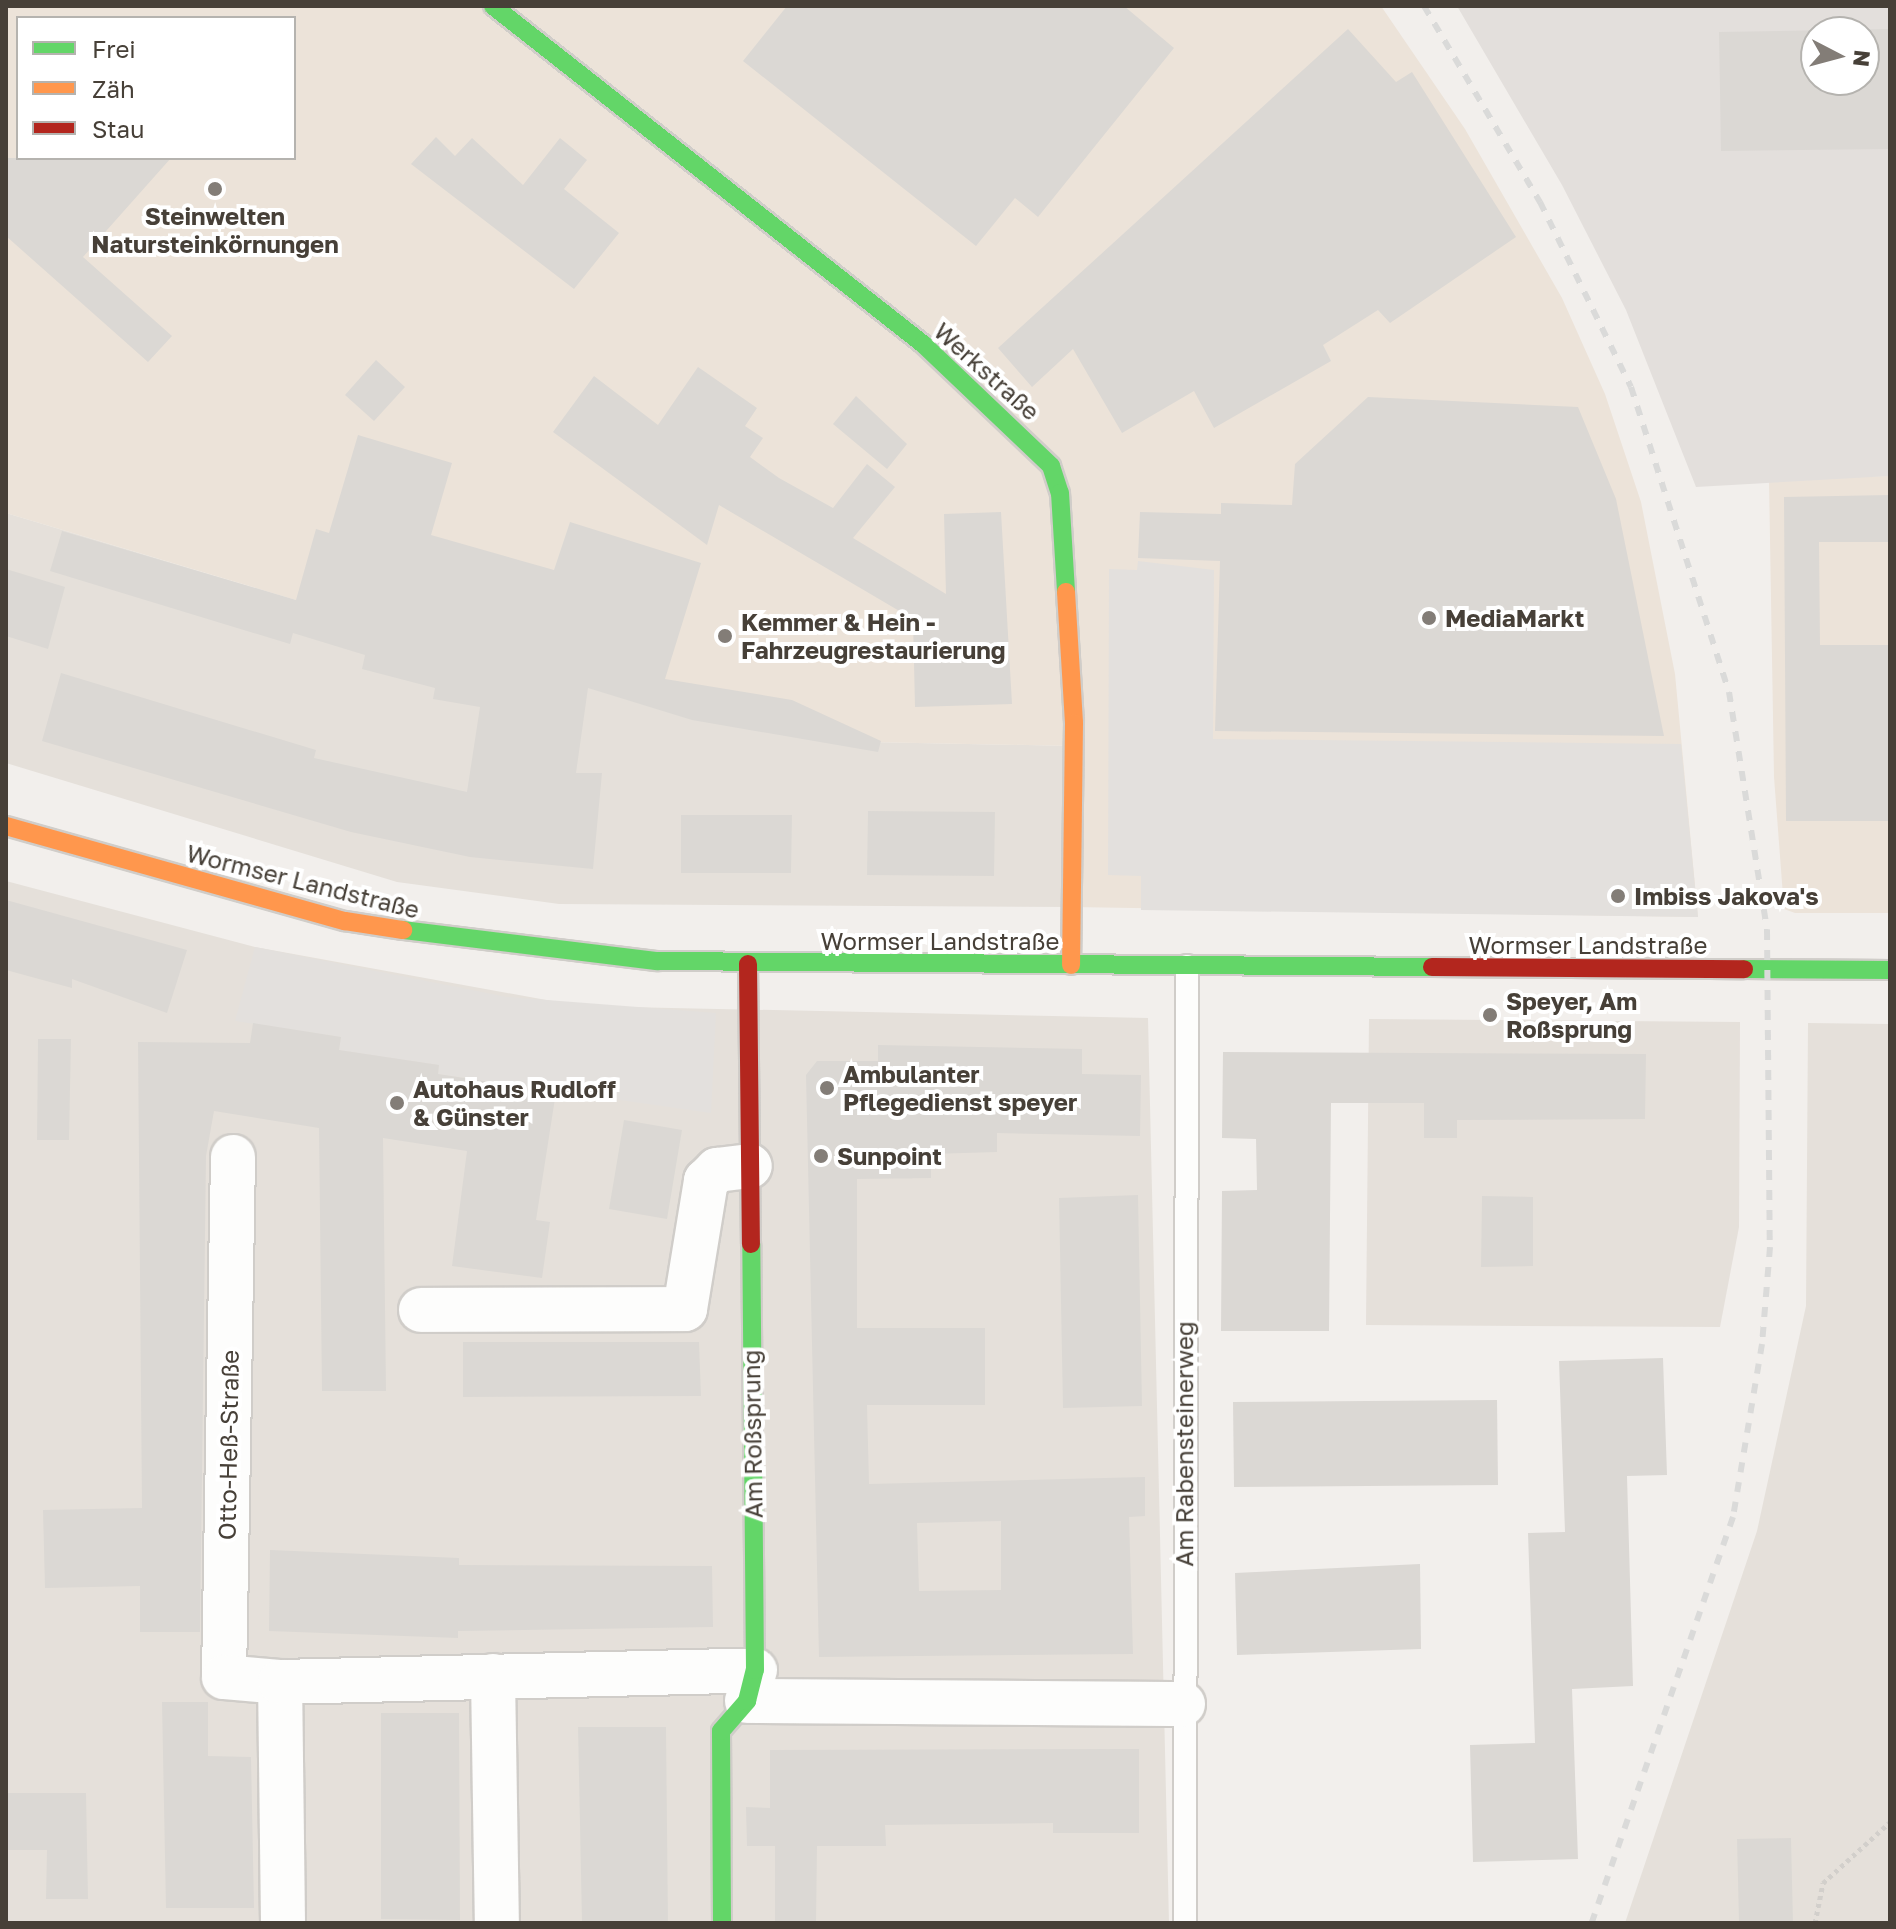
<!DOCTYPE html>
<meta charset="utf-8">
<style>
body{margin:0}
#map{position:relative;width:1896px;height:1929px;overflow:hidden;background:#f2efec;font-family:"Golos Text",sans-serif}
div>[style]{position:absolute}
.residential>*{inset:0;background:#e5e0da}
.commercial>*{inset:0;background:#ece3d9}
.industrial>*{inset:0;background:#e3dfdc}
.parking>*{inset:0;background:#e3e0dd}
.building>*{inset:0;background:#dbd8d4}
.path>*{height:5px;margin-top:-2.5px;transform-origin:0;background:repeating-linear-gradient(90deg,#d2cfcb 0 4px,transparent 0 8px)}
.roads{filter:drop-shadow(2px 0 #d0cdc9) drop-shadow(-2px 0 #d0cdc9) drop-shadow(0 2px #d0cdc9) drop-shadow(0 -2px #d0cdc9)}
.lane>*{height:22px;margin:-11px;padding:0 11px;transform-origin:11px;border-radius:11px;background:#fdfdfc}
.street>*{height:44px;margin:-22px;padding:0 22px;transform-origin:22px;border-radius:22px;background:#fdfdfc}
.fast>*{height:18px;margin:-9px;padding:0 9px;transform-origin:9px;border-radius:9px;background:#63d668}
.slow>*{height:18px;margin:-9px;padding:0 9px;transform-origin:9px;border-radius:9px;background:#ff974d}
.jam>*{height:18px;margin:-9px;padding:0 9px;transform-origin:9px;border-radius:9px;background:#b3261e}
.rail>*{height:6px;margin-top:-3px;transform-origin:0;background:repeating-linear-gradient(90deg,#dadad9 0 10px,transparent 0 20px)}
.dots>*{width:22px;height:22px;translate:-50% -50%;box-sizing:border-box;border:4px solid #fff;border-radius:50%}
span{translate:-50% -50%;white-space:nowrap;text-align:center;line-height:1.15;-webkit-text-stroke:8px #fff;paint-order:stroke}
.poi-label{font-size:24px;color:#474038;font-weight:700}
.left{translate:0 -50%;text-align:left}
.street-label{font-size:24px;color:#474038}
.frame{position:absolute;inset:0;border:8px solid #474038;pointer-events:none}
.legend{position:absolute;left:16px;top:16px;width:280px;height:144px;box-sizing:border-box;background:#fff;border:2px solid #b5b3af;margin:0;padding:10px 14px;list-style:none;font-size:24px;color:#474038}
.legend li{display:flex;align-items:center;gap:16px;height:40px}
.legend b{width:40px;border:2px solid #b5b3af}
.north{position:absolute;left:1800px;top:16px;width:80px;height:80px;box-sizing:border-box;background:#fff;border:2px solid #b5b3af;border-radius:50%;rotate:96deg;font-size:22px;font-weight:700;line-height:32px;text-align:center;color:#474038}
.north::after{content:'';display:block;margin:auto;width:28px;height:36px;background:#837d77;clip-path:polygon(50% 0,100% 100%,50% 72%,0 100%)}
</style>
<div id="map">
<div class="residential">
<i style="clip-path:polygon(6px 513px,421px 638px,817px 741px,1074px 746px,1072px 907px,559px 904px,397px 882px,6px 763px)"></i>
<i style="clip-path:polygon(6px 881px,255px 947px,579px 1006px,1148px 1018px,1169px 1923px,6px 1923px)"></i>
<i style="clip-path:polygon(1369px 1019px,1740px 1022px,1739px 1227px,1720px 1327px,1366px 1325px)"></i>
<i style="clip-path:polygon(1808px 1023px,1890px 1024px,1890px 1923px,1625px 1923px,1757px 1531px,1806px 1306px)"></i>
</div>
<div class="commercial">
<i style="clip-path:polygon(evenodd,6px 6px,1381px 6px,1465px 129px,1562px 298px,1605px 394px,1641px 502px,1675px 674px,1698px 917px,1072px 907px,1074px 746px,817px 741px,562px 680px,6px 513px,6px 6px,18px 18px,294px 18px,294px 158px,18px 158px,18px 18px)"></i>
<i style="clip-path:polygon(1890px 476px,1890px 913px,1795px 913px,1784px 909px,1774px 777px,1769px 479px)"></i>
</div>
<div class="industrial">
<i style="clip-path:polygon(evenodd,1457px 6px,1890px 6px,1890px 476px,1696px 487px,1626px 310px,1562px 185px,1457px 6px,1816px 32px,1864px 32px,1864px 80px,1816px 80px,1816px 32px)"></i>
</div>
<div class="parking">
<i style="clip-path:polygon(1138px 561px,1214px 570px,1213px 739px,1681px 744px,1698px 917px,1141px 910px,1141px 876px,1108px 875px,1109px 569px,1137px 570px)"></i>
<i style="clip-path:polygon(255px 947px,507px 997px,716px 1013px,711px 1113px,438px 1074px,439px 1065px,339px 1050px,341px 1037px,235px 1021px)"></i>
</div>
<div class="building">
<i style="clip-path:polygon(787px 6px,1124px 6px,1174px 48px,1038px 217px,1015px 198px,976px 246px,743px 61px)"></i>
<i style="clip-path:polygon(1348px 29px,1396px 82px,1412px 72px,1516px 237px,1390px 323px,1378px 310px,1323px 345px,1331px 361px,1214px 428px,1194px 391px,1122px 433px,1073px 349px,1032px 387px,998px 348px)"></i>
<i style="clip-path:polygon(evenodd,1890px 29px,1890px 149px,1721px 151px,1719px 32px,1890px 29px,1816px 32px,1864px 32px,1864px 80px,1816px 80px,1816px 32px)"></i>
<i style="clip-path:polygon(436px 137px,455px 156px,472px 138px,523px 185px,560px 138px,587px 160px,564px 189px,619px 233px,574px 289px,411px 164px)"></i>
<i style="clip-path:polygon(6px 158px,171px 158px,83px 257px,172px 336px,148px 362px,6px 236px)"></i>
<i style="clip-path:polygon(376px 360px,405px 387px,374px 421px,345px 395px)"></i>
<i style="clip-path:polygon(698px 367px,757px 408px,745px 426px,763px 438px,750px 457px,779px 478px,833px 508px,867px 464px,895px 487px,853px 538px,946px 594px,944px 514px,1001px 512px,1012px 704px,915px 707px,913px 619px,719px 505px,707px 545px,553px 432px,594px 376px,658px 425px)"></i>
<i style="clip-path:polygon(856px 396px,907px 444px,887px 469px,833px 424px)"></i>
<i style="clip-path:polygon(1368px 397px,1578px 407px,1616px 499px,1664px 736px,1215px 731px,1220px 561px,1138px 558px,1140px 512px,1221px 514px,1221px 503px,1292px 505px,1295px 464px)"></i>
<i style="clip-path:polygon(358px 435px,452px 463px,431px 535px,554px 570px,570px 522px,701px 563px,665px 679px,792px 700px,881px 741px,878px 752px,692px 720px,588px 688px,576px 773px,602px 773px,593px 869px,470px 857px,351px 832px,42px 741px,61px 673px,316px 750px,314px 758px,467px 792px,480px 707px,433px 699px,435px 688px,362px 669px,365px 655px,293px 633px,290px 644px,50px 571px,62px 531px,296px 600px,316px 529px,329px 533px)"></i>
<i style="clip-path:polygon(1890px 495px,1890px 542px,1819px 542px,1820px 645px,1890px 645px,1890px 821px,1786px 821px,1784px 497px)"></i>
<i style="clip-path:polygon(6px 569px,65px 587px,48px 649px,6px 636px)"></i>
<i style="clip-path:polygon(868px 811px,995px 812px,994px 876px,867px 875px)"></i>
<i style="clip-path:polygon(681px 815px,792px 815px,791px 873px,681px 873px)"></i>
<i style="clip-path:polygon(6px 900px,187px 950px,167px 1013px,72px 979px,72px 988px,6px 970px)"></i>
<i style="clip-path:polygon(253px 1023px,341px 1037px,339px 1050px,439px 1065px,438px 1074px,556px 1092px,536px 1220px,550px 1222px,542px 1278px,452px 1266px,467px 1151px,383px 1138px,386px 1391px,322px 1391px,319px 1128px,214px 1111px,206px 1156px,200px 1632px,140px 1632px,140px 1586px,45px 1588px,43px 1510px,142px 1508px,138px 1042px,250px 1043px)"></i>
<i style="clip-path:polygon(38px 1039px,71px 1039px,69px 1140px,37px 1140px)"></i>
<i style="clip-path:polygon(evenodd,878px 1045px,1082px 1049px,1082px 1074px,1141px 1075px,1140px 1136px,997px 1133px,997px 1152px,931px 1154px,931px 1178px,857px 1179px,857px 1328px,985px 1328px,985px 1405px,867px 1405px,869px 1484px,1145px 1477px,1145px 1516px,1129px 1517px,1133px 1654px,819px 1657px,806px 1075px,817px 1061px,878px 1061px,878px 1045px,1001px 1521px,1001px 1590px,919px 1591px,917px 1523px,1001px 1521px)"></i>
<i style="clip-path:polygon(1223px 1052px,1646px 1054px,1645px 1119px,1457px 1120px,1457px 1138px,1424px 1138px,1424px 1103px,1331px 1103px,1329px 1331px,1221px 1331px,1222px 1191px,1257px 1190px,1256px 1139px,1222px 1138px)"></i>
<i style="clip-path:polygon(624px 1120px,682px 1130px,667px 1219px,609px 1209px)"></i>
<i style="clip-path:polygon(1138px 1195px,1142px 1406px,1063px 1408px,1059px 1198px)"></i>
<i style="clip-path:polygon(1482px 1196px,1533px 1197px,1533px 1266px,1481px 1267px)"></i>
<i style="clip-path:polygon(463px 1342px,699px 1342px,701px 1396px,463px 1397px)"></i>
<i style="clip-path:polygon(1663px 1358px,1667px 1475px,1627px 1476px,1633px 1686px,1572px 1689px,1578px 1859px,1473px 1862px,1470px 1745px,1535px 1743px,1528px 1533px,1565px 1532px,1559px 1361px)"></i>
<i style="clip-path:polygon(1497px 1400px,1498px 1485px,1234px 1487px,1233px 1402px)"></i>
<i style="clip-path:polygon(270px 1550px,459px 1558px,459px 1565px,712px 1566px,713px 1627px,458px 1631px,458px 1638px,269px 1631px)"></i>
<i style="clip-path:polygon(1420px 1564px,1421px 1649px,1237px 1655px,1235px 1573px)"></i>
<i style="clip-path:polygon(162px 1702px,208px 1702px,208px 1756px,251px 1757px,254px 1908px,166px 1908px)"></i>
<i style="clip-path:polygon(381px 1713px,459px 1713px,460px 1920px,381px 1919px)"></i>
<i style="clip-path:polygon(578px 1727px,666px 1727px,668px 1923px,582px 1923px)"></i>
<i style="clip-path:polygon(1139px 1749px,1139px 1833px,1053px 1833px,1053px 1823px,885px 1825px,886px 1846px,817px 1846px,816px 1923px,775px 1923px,775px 1846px,747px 1846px,746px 1807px,770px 1808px,770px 1750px)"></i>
<i style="clip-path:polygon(6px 1793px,86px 1793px,88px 1899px,46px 1899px,47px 1850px,6px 1850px)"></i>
<i style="clip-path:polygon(1791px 1838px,1793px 1923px,1739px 1923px,1737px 1839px)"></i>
</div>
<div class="path">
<i style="left:1815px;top:1923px;width:41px;rotate:-78.7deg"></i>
<i style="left:1823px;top:1883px;width:91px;rotate:-42.3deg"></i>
</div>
<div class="roads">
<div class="lane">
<i style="left:1185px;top:1923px;width:957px;rotate:-89.88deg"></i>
</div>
<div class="street">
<i style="left:233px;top:1157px;width:520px;rotate:90.99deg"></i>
<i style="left:224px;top:1677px;width:56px;rotate:5.1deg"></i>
<i style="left:421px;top:1310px;width:264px;rotate:-0.2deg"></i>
<i style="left:685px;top:1309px;width:130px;rotate:-80.7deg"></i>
<i style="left:706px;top:1181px;width:16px;rotate:-45deg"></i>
<i style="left:717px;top:1170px;width:33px;rotate:-7deg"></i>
<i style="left:493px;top:1676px;width:247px;rotate:89.1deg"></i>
<i style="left:747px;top:1701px;width:436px;rotate:0.4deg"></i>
<i style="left:283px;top:1923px;width:241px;rotate:-90.7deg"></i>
<i style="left:280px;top:1682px;width:475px;rotate:-1.4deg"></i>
</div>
<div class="fast">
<i style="left:493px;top:6px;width:547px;rotate:38.17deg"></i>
<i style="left:923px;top:344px;width:177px;rotate:43.6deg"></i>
<i style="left:1051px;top:466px;width:28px;rotate:72deg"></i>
<i style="left:1060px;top:493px;width:99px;rotate:86.5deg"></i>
<i style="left:403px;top:930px;width:256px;rotate:7deg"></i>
<i style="left:657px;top:961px;width:775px;rotate:0.44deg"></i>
<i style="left:1744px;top:969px;width:146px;rotate:0.4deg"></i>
<i style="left:722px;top:1923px;width:192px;rotate:-90.3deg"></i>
<i style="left:721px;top:1731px;width:40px;rotate:-49deg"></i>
<i style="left:747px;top:1701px;width:32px;rotate:-76deg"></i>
<i style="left:755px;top:1670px;width:426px;rotate:-90.5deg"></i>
</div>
<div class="slow">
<i style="left:1066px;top:592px;width:131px;rotate:86.5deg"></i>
<i style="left:1074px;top:723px;width:242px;rotate:90.7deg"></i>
<i style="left:6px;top:826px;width:352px;rotate:15.7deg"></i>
<i style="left:345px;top:921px;width:59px;rotate:8.8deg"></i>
</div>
<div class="jam">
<i style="left:748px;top:964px;width:280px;rotate:89.4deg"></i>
<i style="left:1432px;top:967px;width:312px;rotate:0.4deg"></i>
</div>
</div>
<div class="rail">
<i style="left:1424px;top:6px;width:228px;rotate:59.4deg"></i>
<i style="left:1540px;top:202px;width:206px;rotate:63.8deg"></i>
<i style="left:1631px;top:387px;width:320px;rotate:72.2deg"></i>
<i style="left:1729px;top:692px;width:241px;rotate:80.9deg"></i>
<i style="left:1767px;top:930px;width:317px;rotate:89.5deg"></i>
<i style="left:1770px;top:1247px;width:97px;rotate:94.7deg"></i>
<i style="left:1762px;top:1344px;width:175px;rotate:99.5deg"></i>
<i style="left:1733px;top:1517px;width:430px;rotate:109.2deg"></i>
</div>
<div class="dots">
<i style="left:215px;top:189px;background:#837d77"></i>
<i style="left:1429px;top:618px;background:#837d77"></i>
<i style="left:725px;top:636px;background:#837d77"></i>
<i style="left:1618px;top:896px;background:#837d77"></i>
<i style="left:1490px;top:1015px;background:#837d77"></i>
<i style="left:827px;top:1088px;background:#837d77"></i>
<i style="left:397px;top:1103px;background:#837d77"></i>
<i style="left:821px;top:1156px;background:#837d77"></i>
</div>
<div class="poi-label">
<span style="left:215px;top:230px">Steinwelten<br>Natursteinkörnungen</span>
<span class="left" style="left:1445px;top:618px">MediaMarkt</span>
<span class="left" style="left:741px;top:636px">Kemmer &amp; Hein -<br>Fahrzeugrestaurierung</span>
<span class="left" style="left:1634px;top:896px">Imbiss Jakova's</span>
<span class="left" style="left:1506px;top:1015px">Speyer, Am<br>Roßsprung</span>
<span class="left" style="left:843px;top:1088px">Ambulanter<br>Pflegedienst speyer</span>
<span class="left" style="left:413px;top:1103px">Autohaus Rudloff<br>&amp; Günster</span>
<span class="left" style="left:837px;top:1156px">Sunpoint</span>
</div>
<div class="street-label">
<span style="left:987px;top:371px;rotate:42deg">Werkstraße</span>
<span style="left:303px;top:881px;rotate:14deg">Wormser Landstraße</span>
<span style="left:940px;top:941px">Wormser Landstraße</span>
<span style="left:1588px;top:945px">Wormser Landstraße</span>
<span style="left:752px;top:1434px;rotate:-91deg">Am Roßsprung</span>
<span style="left:1184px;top:1444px;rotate:-90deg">Am Rabensteinerweg</span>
<span style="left:228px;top:1445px;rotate:-89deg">Otto-Heß-Straße</span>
</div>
<div class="frame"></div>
<ul class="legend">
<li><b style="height:10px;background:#63d668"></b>Frei</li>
<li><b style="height:10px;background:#ff974d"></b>Zäh</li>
<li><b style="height:10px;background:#b3261e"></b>Stau</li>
</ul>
<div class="north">N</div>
</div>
